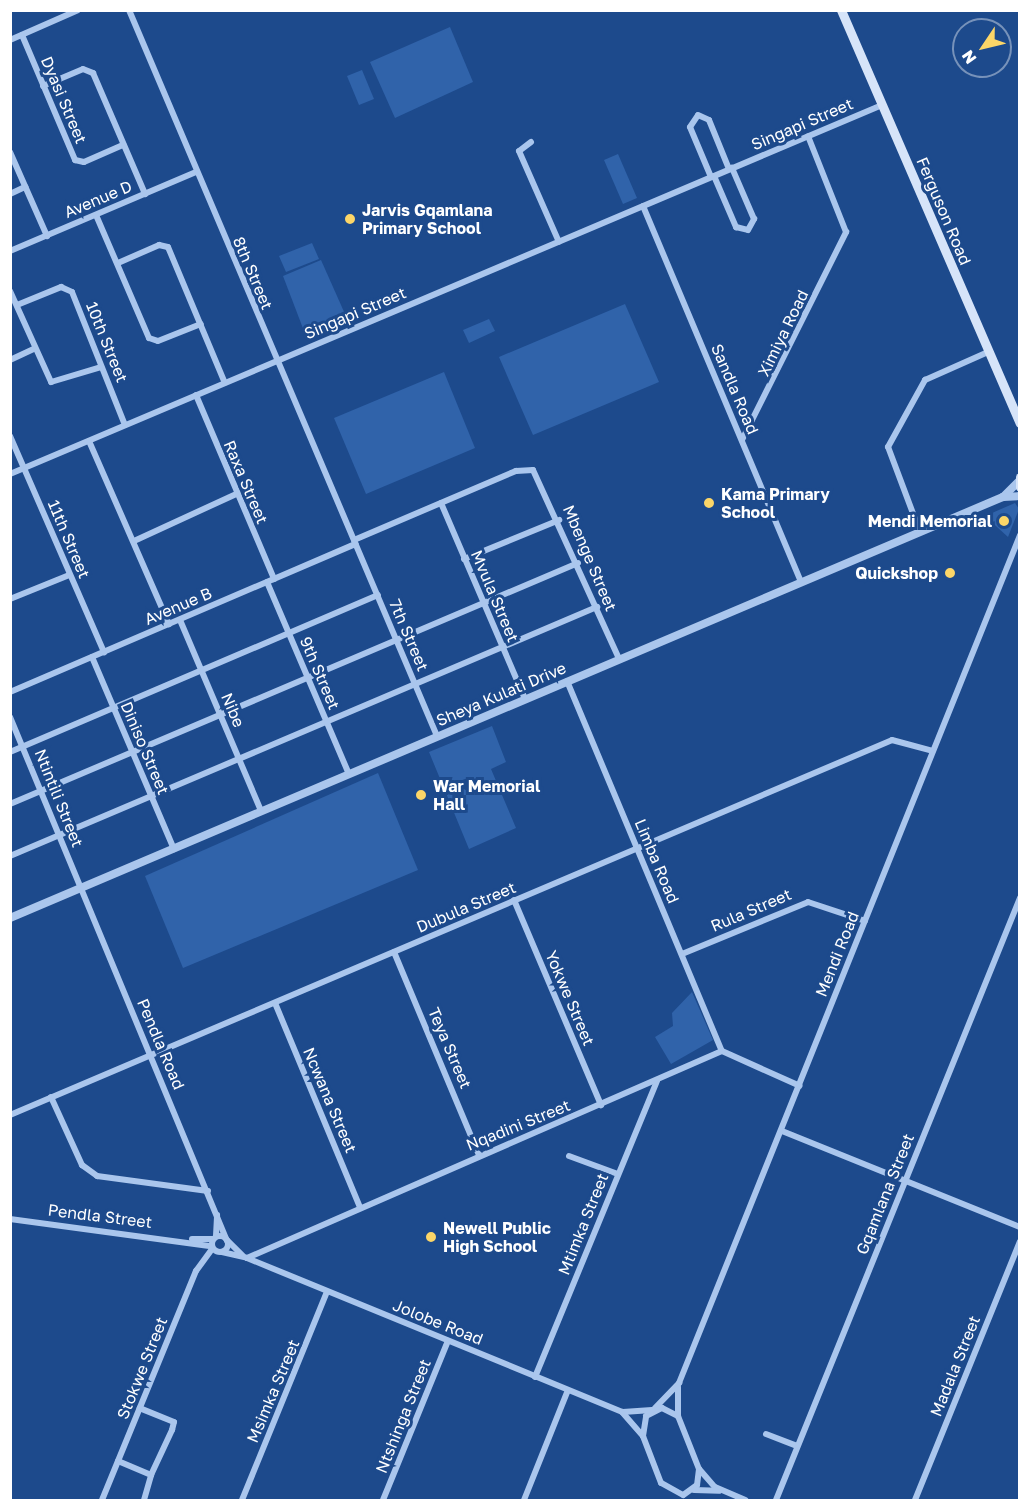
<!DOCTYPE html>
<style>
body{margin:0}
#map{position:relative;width:1030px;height:1511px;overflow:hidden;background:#1d4a8c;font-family:"Golos Text",sans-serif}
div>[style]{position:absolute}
.green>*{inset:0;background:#3063aa}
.minor>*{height:6px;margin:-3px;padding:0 3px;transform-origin:3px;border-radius:3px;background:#aac6ed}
.minor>.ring{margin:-3px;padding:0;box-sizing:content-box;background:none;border:6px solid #aac6ed;border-radius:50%}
.tertiary>*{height:8px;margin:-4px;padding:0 4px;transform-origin:4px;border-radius:4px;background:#aac6ed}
.secondary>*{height:9px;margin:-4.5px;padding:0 4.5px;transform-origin:4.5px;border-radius:4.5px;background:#d6e4f9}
.dots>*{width:16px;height:16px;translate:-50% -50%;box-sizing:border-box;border:3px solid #1d4a8c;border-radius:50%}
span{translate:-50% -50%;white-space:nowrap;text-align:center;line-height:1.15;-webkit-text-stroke:6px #1d4a8c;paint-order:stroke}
.street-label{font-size:16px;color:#fff}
.poi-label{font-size:16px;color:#fff;font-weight:700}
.left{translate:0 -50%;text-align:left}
.right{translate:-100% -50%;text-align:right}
.frame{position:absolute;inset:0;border:12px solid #fff;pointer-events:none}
.north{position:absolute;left:952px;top:18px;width:60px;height:60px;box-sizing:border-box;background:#1d4a8c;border:2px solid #7792ba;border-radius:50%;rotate:235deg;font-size:16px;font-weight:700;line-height:24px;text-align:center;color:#fff}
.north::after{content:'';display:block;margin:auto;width:21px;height:27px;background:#fcd668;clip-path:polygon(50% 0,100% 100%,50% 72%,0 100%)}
</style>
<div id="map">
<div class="green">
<i style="clip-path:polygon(450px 27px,473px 82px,395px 118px,370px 62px)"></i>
<i style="clip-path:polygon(362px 70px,374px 99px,359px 105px,347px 76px)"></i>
<i style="clip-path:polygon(618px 154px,637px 198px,623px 204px,604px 160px)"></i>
<i style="clip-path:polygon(312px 243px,319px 259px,286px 272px,279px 256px)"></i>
<i style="clip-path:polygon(321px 260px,345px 314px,304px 331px,283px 276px)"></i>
<i style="clip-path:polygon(625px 304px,659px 382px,533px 435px,499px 357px)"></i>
<i style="clip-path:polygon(489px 319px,495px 331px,469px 343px,463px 330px)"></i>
<i style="clip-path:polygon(444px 372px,475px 448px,366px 494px,334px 418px)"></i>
<i style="clip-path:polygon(1015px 503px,1019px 509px,1008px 537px,985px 516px)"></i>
<i style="clip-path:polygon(492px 726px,506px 762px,491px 769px,516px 828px,469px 849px,429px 752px)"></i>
<i style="clip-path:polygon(378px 773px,418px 870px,183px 968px,145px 876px)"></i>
<i style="clip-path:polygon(692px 992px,713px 1040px,671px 1064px,655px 1037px,673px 1026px,672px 1013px)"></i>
</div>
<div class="minor">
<i style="left:129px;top:10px;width:789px;rotate:67.01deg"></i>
<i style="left:22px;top:35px;width:136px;rotate:67deg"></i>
<i style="left:75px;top:160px;width:9px;rotate:13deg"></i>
<i style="left:84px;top:162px;width:43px;rotate:-23.6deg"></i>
<i style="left:10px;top:40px;width:74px;rotate:-23.8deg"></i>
<i style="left:43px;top:86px;width:43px;rotate:-23deg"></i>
<i style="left:83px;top:69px;width:11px;rotate:22deg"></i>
<i style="left:93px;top:73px;width:132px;rotate:66.7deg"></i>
<i style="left:531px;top:142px;width:15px;rotate:143deg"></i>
<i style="left:519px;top:151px;width:99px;rotate:66.3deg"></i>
<i style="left:10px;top:152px;width:92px;rotate:66.2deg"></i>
<i style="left:714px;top:176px;width:56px;rotate:66.7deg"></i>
<i style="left:736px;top:227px;width:12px;rotate:14deg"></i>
<i style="left:748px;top:230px;width:13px;rotate:-61deg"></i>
<i style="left:754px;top:219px;width:56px;rotate:-113.3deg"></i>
<i style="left:711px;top:177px;width:54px;rotate:-112.8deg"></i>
<i style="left:690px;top:127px;width:14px;rotate:-56deg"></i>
<i style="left:698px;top:115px;width:12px;rotate:24deg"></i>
<i style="left:709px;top:120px;width:53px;rotate:67.8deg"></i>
<i style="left:10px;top:194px;width:17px;rotate:-25deg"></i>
<i style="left:643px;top:206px;width:408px;rotate:67.2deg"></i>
<i style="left:96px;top:215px;width:134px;rotate:66.7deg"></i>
<i style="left:149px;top:338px;width:9px;rotate:18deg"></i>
<i style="left:158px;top:341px;width:46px;rotate:-21.6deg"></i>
<i style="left:10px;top:251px;width:202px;rotate:-23deg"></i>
<i style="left:118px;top:263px;width:45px;rotate:-23.7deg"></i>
<i style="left:159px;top:245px;width:9px;rotate:13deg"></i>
<i style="left:168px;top:247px;width:147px;rotate:67.3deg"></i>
<i style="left:10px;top:291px;width:100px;rotate:65.7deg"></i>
<i style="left:51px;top:382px;width:52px;rotate:-16.7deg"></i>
<i style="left:17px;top:305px;width:48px;rotate:-22.2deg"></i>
<i style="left:61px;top:287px;width:12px;rotate:24deg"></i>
<i style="left:72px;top:292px;width:143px;rotate:68.3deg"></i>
<i style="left:10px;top:360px;width:26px;rotate:-25deg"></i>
<i style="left:196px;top:395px;width:200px;rotate:67deg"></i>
<i style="left:10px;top:436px;width:236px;rotate:66.5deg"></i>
<i style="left:742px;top:440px;width:233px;rotate:-63.4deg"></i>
<i style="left:846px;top:232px;width:103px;rotate:-111.6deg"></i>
<i style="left:89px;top:441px;width:200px;rotate:66.4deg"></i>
<i style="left:10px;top:474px;width:947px;rotate:-22.94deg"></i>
<i style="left:441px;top:503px;width:213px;rotate:66.8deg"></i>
<i style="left:920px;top:532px;width:91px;rotate:-110.6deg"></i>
<i style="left:888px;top:447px;width:77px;rotate:-61.1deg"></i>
<i style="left:925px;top:380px;width:69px;rotate:-24deg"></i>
<i style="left:354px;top:540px;width:176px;rotate:-23.1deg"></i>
<i style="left:516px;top:471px;width:17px;rotate:-3deg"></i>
<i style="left:533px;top:470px;width:208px;rotate:65.5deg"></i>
<i style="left:134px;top:541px;width:112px;rotate:-24.7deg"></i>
<i style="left:464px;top:559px;width:103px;rotate:-22.3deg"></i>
<i style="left:267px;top:582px;width:209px;rotate:66.9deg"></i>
<i style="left:10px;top:599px;width:64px;rotate:-22.1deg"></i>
<i style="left:180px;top:620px;width:207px;rotate:67deg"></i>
<i style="left:92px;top:657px;width:209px;rotate:66.9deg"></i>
<i style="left:567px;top:681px;width:401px;rotate:67.3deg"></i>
<i style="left:10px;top:692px;width:376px;rotate:-23.2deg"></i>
<i style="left:10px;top:717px;width:567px;rotate:67.5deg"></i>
<i style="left:10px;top:752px;width:400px;rotate:-23.1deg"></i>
<i style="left:10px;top:804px;width:617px;rotate:-22.99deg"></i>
<i style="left:10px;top:856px;width:638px;rotate:-22.99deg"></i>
<i style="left:514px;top:900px;width:223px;rotate:67deg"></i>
<i style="left:394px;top:952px;width:220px;rotate:67.3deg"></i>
<i style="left:682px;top:954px;width:136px;rotate:-22.4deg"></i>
<i style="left:808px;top:902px;width:60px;rotate:18.4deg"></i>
<i style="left:275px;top:1003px;width:221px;rotate:67.4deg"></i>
<i style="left:51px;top:1097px;width:75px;rotate:65.5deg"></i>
<i style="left:82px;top:1165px;width:19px;rotate:36deg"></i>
<i style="left:97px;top:1176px;width:112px;rotate:7.7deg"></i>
<i style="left:10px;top:1115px;width:958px;rotate:-23.03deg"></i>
<i style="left:892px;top:740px;width:42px;rotate:15deg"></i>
<i style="left:782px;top:1131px;width:257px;rotate:22deg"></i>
<i style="left:569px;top:1156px;width:52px;rotate:20.2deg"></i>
<i style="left:10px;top:1219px;width:203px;rotate:7.7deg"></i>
<i class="ring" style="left:212px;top:1236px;width:10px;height:10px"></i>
<i style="left:216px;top:1236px;width:21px;rotate:-87deg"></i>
<i style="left:192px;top:1239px;width:20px"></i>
<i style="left:228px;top:1241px;width:21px;rotate:45deg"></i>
<i style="left:222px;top:1252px;width:26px;rotate:13deg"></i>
<i style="left:247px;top:1258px;width:405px;rotate:22.3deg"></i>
<i style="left:622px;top:1412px;width:32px;rotate:49deg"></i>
<i style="left:247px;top:1258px;width:518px;rotate:-23.55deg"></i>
<i style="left:722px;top:1051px;width:85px;rotate:24.2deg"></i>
<i style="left:535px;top:1377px;width:320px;rotate:-67.6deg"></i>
<i style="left:655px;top:1408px;width:35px;rotate:-46deg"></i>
<i style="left:679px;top:1383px;width:914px;rotate:-68.09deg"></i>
<i style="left:662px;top:1408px;width:18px;rotate:27deg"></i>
<i style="left:678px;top:1416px;width:57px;rotate:68.4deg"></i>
<i style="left:699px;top:1469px;width:16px;rotate:97deg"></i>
<i style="left:697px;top:1485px;width:17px;rotate:144deg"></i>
<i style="left:683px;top:1495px;width:25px;rotate:-151deg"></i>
<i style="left:661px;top:1483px;width:50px;rotate:-111deg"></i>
<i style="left:643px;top:1436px;width:20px;rotate:-81deg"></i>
<i style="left:646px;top:1416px;width:18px;rotate:-27deg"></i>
<i style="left:623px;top:1412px;width:29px;rotate:-4deg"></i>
<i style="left:678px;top:1416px;width:29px;rotate:-90deg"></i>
<i style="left:766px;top:1434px;width:33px;rotate:21deg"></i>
<i style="left:118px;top:1461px;width:36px;rotate:23deg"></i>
<i style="left:151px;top:1475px;width:50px;rotate:-65deg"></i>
<i style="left:172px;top:1430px;width:8px;rotate:-76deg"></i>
<i style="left:174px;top:1422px;width:37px;rotate:-158deg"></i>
<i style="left:700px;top:1470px;width:23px;rotate:49deg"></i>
<i style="left:715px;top:1487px;width:33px;rotate:23deg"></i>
<i style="left:694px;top:1490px;width:25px;rotate:2deg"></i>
<i style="left:102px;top:1500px;width:248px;rotate:-67.7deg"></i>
<i style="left:196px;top:1271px;width:27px;rotate:-54deg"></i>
<i style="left:144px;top:1500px;width:26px;rotate:-74deg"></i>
<i style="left:242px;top:1500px;width:225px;rotate:-67.8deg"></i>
<i style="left:383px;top:1500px;width:172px;rotate:-67.8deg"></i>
<i style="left:524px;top:1500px;width:118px;rotate:-68.2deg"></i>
<i style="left:776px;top:1500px;width:650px;rotate:-67.94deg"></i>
<i style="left:915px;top:1500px;width:279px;rotate:-67.9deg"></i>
</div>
<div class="tertiary">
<i style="left:1003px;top:497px;width:23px;rotate:-45deg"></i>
<i style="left:10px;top:918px;width:1079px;rotate:-22.98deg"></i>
<i style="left:1003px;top:497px;width:17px;rotate:-3deg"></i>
</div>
<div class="secondary">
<i style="left:841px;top:10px;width:450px;rotate:66.6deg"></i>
<i style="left:1020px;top:477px;width:10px;rotate:90deg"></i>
</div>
<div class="dots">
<i style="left:350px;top:219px;background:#fcd668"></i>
<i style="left:709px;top:503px;background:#fcd668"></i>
<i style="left:1004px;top:521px;background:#fcd668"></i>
<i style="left:950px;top:573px;background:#fcd668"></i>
<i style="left:421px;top:795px;background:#fcd668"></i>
<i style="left:431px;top:1237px;background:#fcd668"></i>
</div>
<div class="street-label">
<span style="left:64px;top:100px;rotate:67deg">Dyasi Street</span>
<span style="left:802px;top:124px;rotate:-23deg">Singapi Street</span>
<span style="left:98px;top:199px;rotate:-23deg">Avenue D</span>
<span style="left:944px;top:211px;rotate:67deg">Ferguson Road</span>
<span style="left:253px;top:273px;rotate:67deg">8th Street</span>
<span style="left:355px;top:313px;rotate:-23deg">Singapi Street</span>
<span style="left:783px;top:333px;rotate:-64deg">Ximiya Road</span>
<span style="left:107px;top:342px;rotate:68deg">10th Street</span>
<span style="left:735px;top:389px;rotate:67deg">Sandla Road</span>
<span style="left:246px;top:482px;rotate:67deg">Raxa Street</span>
<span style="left:69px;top:539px;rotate:67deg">11th Street</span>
<span style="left:590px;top:558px;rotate:67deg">Mbenge Street</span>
<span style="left:495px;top:596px;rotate:67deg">Mvula Street</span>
<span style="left:178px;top:606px;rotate:-23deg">Avenue B</span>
<span style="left:409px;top:635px;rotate:67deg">7th Street</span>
<span style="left:320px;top:673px;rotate:67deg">9th Street</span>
<span style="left:501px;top:694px;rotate:-23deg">Sheya Kulati Drive</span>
<span style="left:233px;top:710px;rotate:67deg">Nibe</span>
<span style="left:145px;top:748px;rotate:67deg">Diniso Street</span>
<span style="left:59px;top:798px;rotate:68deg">Ntintili Street</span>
<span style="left:657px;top:861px;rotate:67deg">Limba Road</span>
<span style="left:466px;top:907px;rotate:-23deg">Dubula Street</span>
<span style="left:751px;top:910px;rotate:-23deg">Rula Street</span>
<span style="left:837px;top:954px;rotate:-68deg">Mendi Road</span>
<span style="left:570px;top:998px;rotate:67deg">Yokwe Street</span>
<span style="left:161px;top:1044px;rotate:67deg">Pendla Road</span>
<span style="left:450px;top:1048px;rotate:67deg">Teya Street</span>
<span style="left:330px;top:1100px;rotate:67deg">Ncwana Street</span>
<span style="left:518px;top:1125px;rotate:-22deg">Nqadini Street</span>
<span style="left:885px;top:1194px;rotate:-68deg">Gqamlana Street</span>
<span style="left:100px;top:1216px;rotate:7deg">Pendla Street</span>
<span style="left:583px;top:1224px;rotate:-68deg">Mtimka Street</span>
<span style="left:438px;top:1322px;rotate:22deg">Jolobe Road</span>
<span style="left:955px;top:1366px;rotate:-68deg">Madala Street</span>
<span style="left:142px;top:1368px;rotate:-68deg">Stokwe Street</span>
<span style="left:273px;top:1391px;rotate:-67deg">Msimka Street</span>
<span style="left:403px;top:1416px;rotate:-68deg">Ntshinga Street</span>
</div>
<div class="poi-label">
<span class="left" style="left:362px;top:219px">Jarvis Gqamlana<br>Primary School</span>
<span class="left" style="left:721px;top:503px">Kama Primary<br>School</span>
<span class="right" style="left:992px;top:521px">Mendi Memorial</span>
<span class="right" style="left:938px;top:573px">Quickshop</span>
<span class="left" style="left:433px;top:795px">War Memorial<br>Hall</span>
<span class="left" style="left:443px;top:1237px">Newell Public<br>High School</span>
</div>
<div class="frame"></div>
<div class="north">N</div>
</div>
